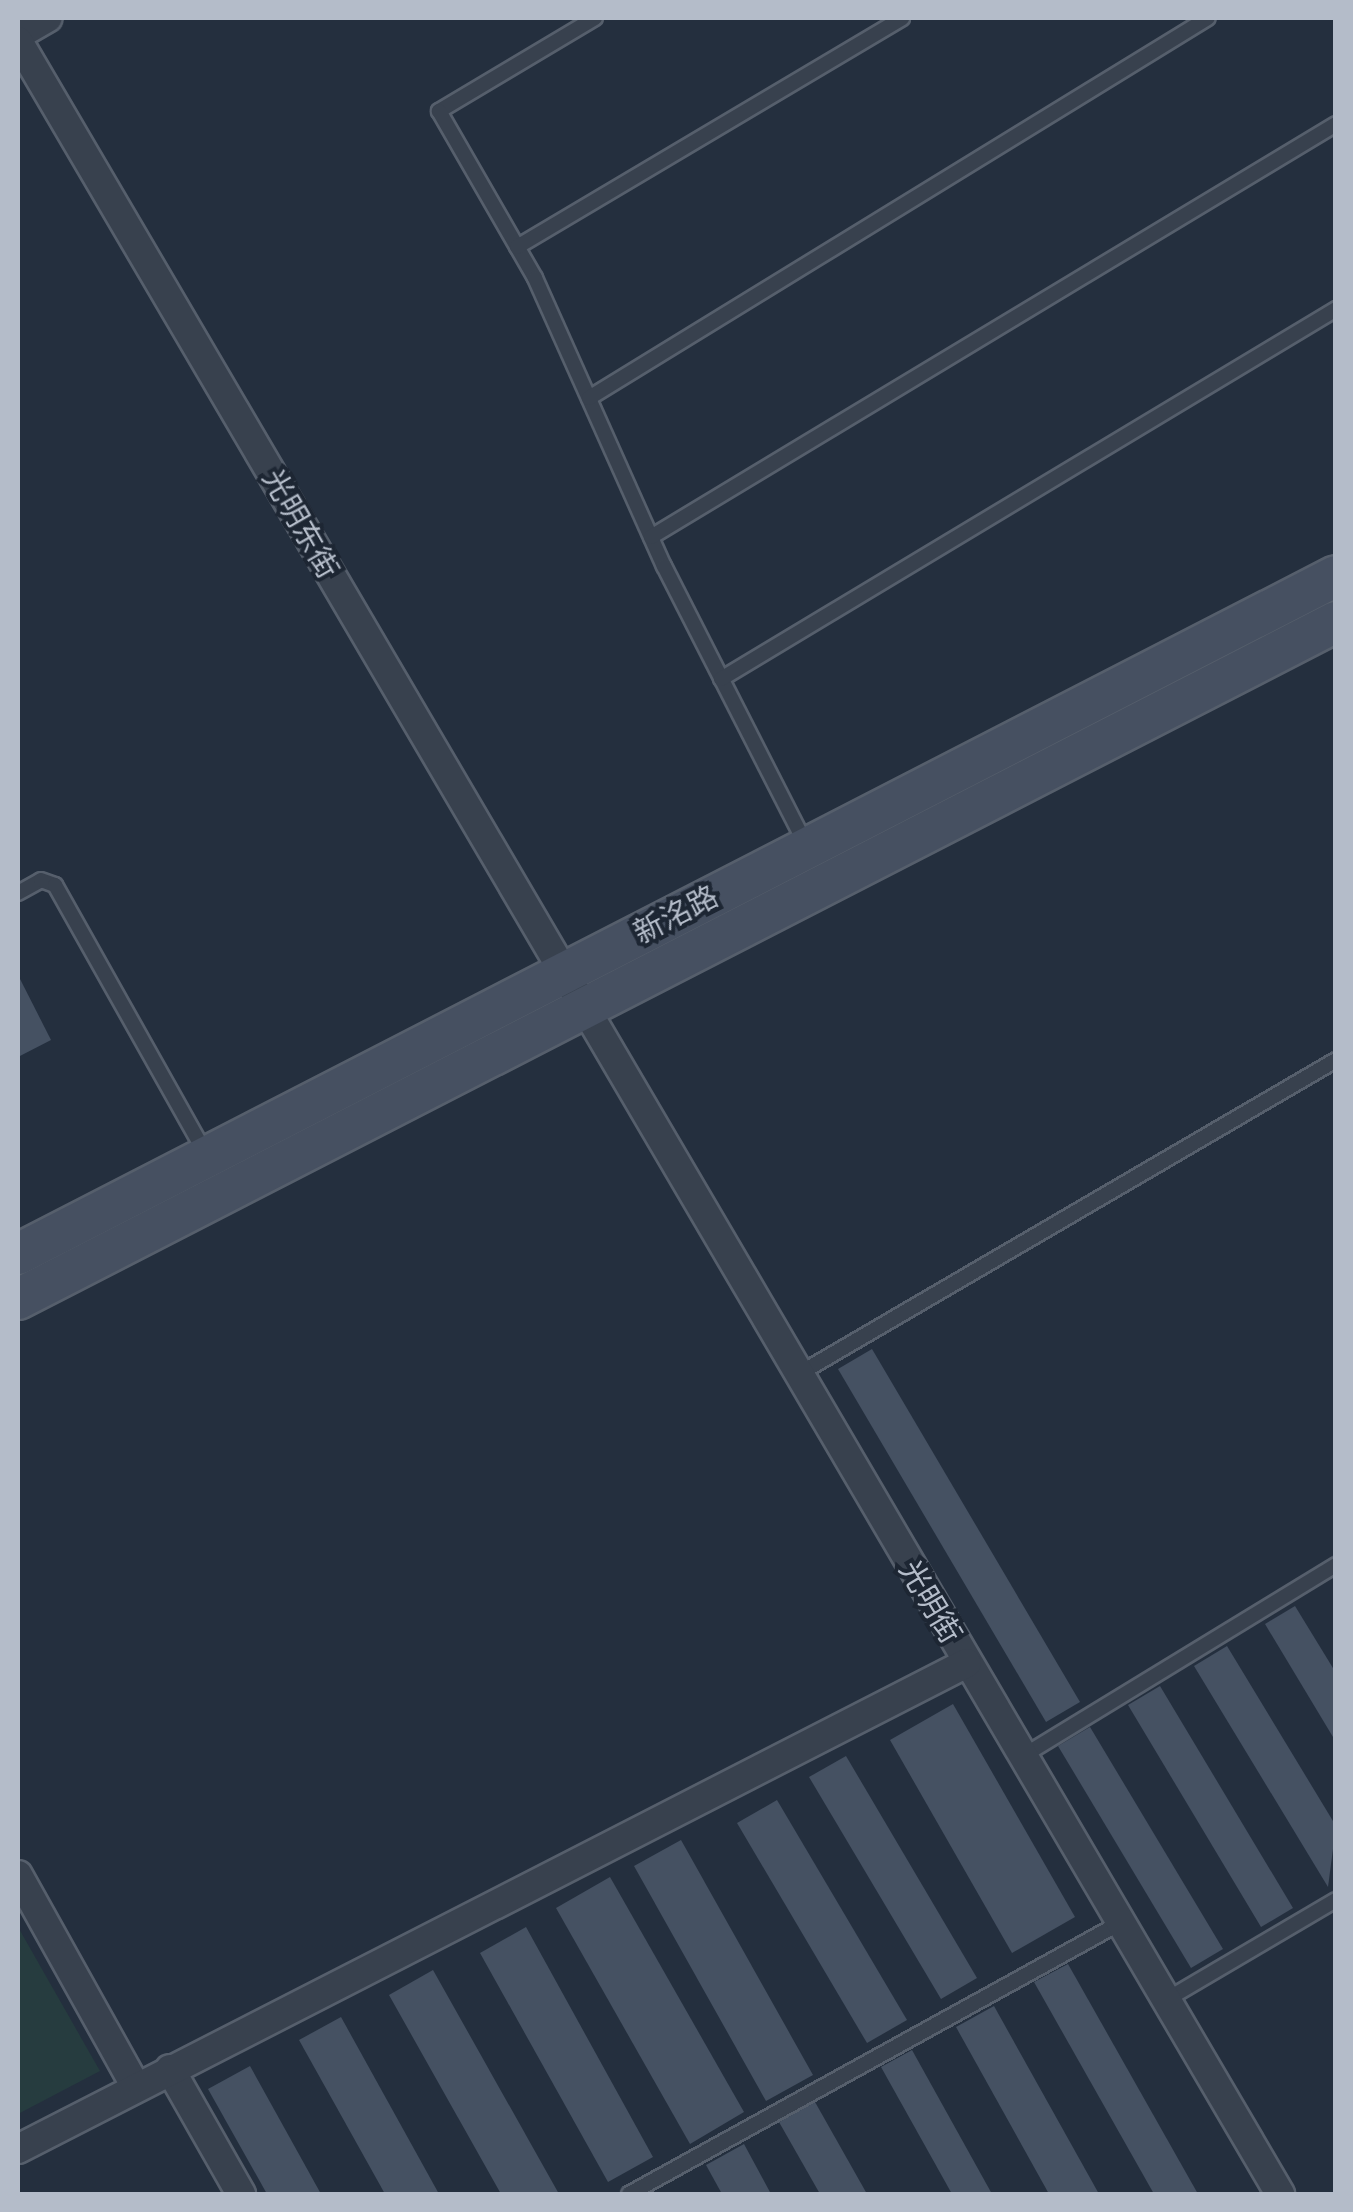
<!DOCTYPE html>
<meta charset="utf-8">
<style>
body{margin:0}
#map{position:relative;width:1353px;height:2212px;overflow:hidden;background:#242f3e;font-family:Helvetica,"Noto Sans SC",sans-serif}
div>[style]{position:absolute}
.green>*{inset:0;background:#263c3f}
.building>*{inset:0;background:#455162}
.roads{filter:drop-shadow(2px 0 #565f6c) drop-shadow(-2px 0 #565f6c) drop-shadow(0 2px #565f6c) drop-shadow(0 -2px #565f6c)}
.service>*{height:14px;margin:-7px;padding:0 7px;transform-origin:7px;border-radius:7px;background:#38414e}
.minor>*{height:28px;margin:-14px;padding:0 14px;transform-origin:14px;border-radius:14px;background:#38414e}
.secondary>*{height:40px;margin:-20px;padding:0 20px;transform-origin:20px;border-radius:20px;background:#465061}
span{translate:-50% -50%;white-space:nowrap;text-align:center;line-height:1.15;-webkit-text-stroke:8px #1d2633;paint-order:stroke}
.street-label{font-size:30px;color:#b4bcc9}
.frame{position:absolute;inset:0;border:20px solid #b4bcc9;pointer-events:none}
</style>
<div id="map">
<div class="green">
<i style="clip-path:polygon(18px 1927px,100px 2071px,18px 2114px)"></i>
</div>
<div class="building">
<i style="clip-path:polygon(18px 975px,51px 1040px,18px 1057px)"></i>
<i style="clip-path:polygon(872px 1349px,1080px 1702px,1046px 1722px,838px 1369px)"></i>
<i style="clip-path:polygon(1295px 1606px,1336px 1673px,1336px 1742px,1265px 1624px)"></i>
<i style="clip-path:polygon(1227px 1646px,1336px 1826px,1328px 1887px,1194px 1666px)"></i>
<i style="clip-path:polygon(1160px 1686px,1293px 1908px,1261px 1927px,1128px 1705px)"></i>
<i style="clip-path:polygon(953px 1704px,1075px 1917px,1012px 1953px,890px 1740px)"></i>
<i style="clip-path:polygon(1090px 1727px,1223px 1949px,1191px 1968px,1058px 1746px)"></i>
<i style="clip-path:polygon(846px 1756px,977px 1978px,941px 1999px,809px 1777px)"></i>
<i style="clip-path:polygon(777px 1800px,907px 2020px,867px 2043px,737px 1823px)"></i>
<i style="clip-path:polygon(681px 1840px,813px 2075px,766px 2101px,634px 1866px)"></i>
<i style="clip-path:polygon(610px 1877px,744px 2112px,690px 2144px,556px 1908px)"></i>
<i style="clip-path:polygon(526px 1927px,653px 2157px,608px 2182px,480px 1953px)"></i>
<i style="clip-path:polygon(1068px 1964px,1198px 2194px,1154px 2194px,1034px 1982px)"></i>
<i style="clip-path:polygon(433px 1970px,559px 2194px,501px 2194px,389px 1995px)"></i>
<i style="clip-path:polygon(994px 2006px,1099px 2194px,1049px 2194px,956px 2027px)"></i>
<i style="clip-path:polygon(341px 2017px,439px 2194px,385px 2194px,299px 2040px)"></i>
<i style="clip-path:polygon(912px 2050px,992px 2194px,952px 2194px,881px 2067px)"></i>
<i style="clip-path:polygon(250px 2066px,321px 2194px,267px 2194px,208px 2089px)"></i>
<i style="clip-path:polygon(815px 2102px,867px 2194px,820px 2194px,779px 2122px)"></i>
<i style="clip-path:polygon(744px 2144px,771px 2194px,722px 2194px,706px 2165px)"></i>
</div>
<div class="roads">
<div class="service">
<i style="left:595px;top:18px;width:182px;rotate:149.2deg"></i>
<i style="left:439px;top:111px;width:193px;rotate:60.1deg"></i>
<i style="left:535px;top:278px;width:316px;rotate:65.9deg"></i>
<i style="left:664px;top:566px;width:315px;rotate:63deg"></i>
<i style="left:517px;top:247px;width:448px;rotate:-30.7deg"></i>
<i style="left:589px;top:398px;width:726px;rotate:-31.55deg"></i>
<i style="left:651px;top:537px;width:800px;rotate:-31.09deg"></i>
<i style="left:721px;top:679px;width:718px;rotate:-31.03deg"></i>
<i style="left:18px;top:893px;width:26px;rotate:-29deg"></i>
<i style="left:41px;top:880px;width:15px;rotate:20deg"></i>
<i style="left:55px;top:885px;width:308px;rotate:60.7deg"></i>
<i style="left:797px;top:1375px;width:624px;rotate:-30.3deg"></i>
<i style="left:1023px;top:1756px;width:367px;rotate:-31.4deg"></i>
<i style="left:1166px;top:2000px;width:197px;rotate:-30.5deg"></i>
<i style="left:629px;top:2194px;width:561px;rotate:-28.9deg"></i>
</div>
<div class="minor">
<i style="left:18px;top:35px;width:34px;rotate:-30deg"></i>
<i style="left:18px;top:41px;width:2496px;rotate:59.62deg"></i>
<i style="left:18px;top:1875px;width:243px;rotate:60.9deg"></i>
<i style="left:170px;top:2069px;width:144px;rotate:60.4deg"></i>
<i style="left:18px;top:2149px;width:1066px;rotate:-27.12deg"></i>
</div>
<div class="secondary">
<i style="left:18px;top:1254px;width:1482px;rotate:-27.22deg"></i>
<i style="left:18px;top:1299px;width:1482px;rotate:-27.19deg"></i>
</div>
</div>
<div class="street-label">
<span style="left:300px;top:524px;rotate:60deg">光明东街</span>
<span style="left:676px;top:915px;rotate:-27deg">新洺路</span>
<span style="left:930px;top:1602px;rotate:59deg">光明街</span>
</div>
<div class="frame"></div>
</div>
